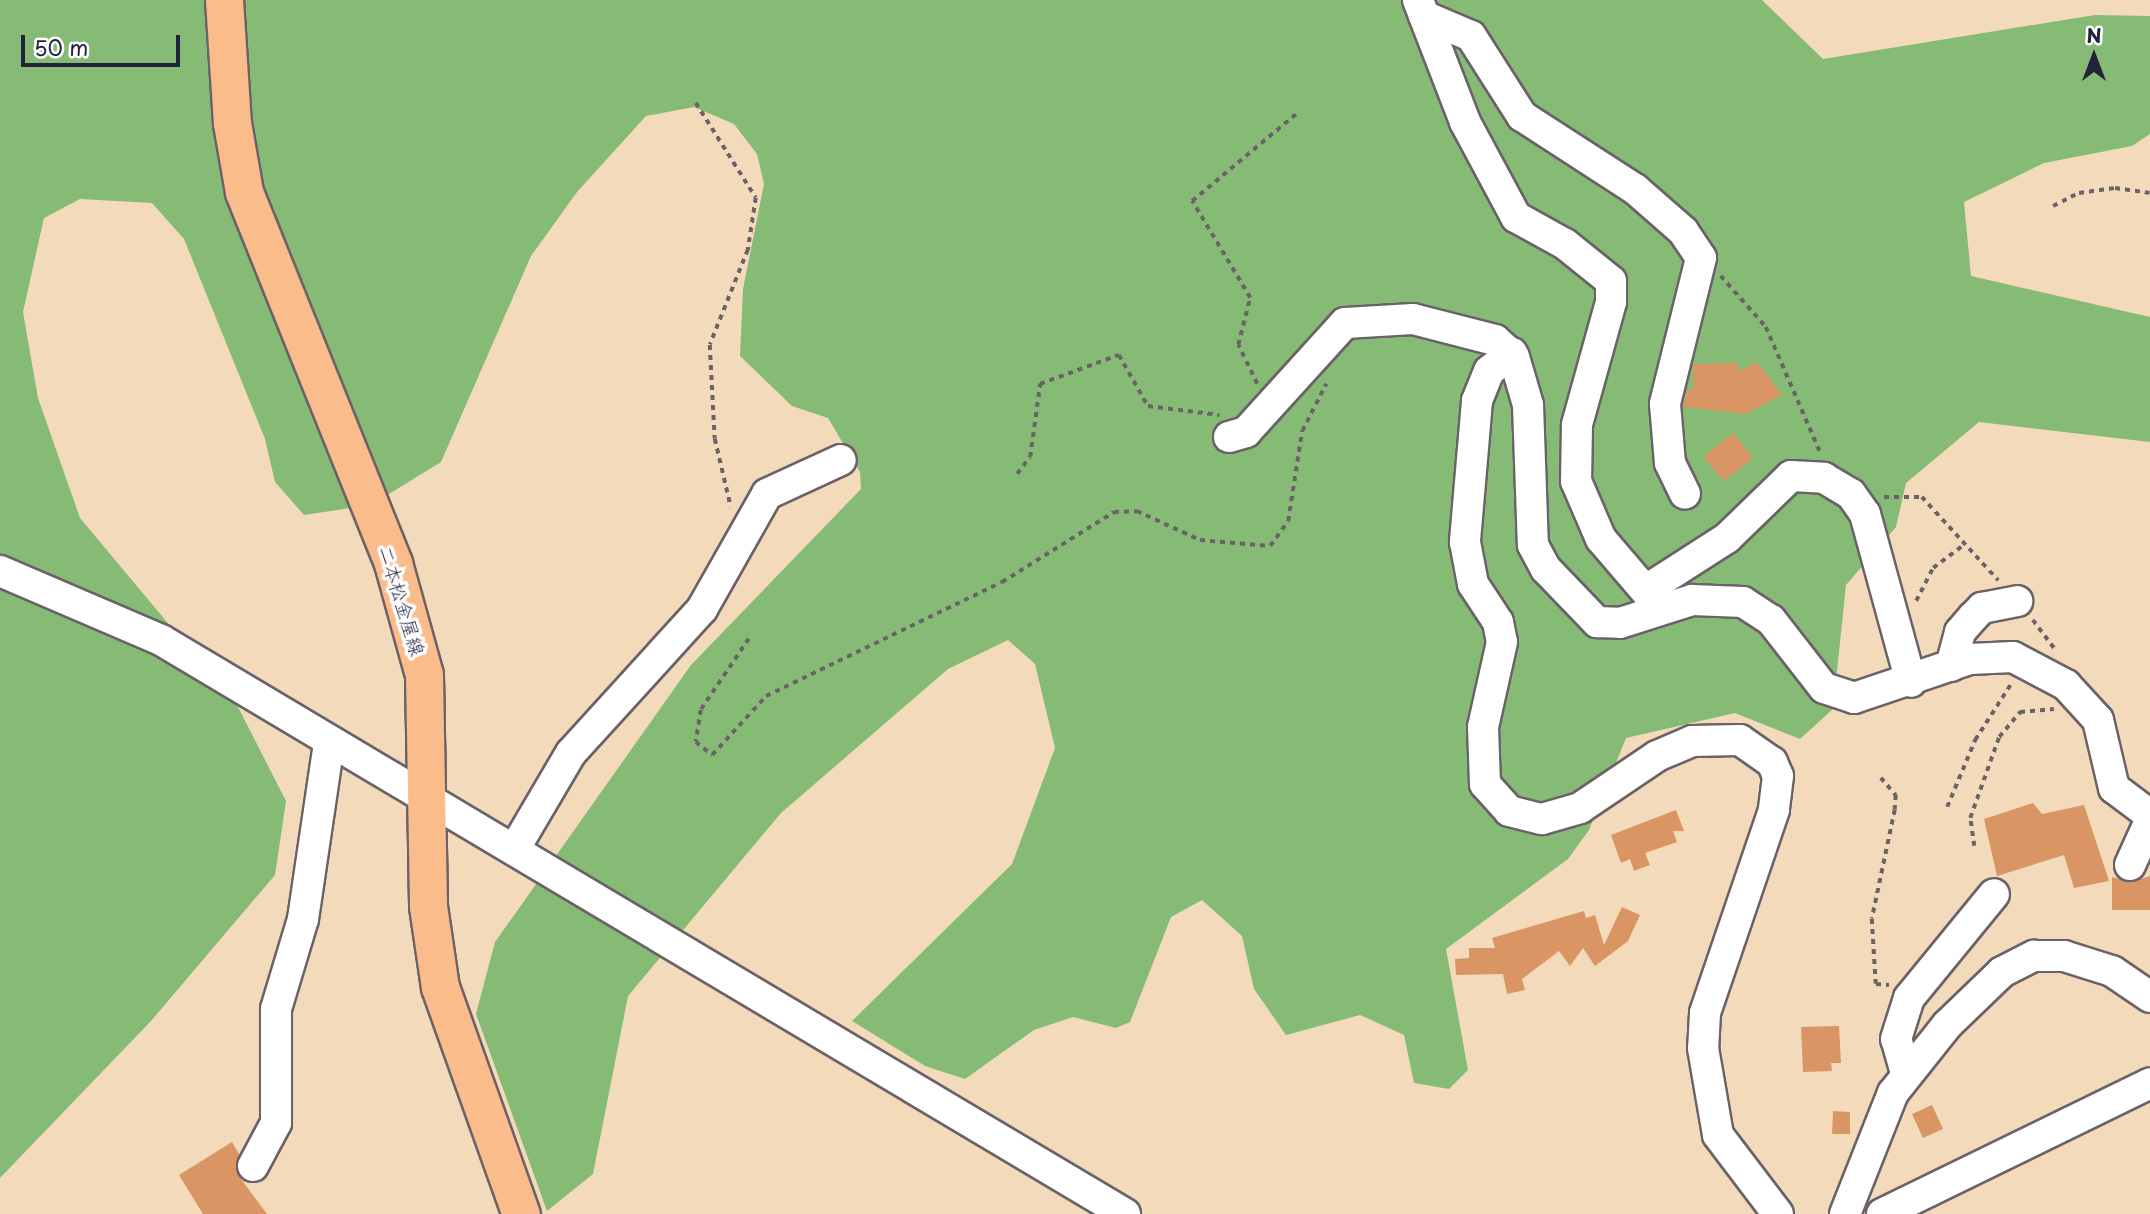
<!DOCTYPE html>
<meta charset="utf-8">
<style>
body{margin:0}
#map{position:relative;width:2150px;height:1214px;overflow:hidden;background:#f3dabb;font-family:"Playpen Sans","Klee One",sans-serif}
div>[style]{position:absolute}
.forest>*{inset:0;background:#86bb76}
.building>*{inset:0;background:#d99664}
.path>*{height:3.5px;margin-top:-1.75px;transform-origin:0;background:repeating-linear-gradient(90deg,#6b6268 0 5px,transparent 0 10px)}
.roads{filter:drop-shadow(2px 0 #6b6268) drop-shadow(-2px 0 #6b6268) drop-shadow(0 2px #6b6268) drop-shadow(0 -2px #6b6268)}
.minor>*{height:30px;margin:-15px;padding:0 15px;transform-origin:15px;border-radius:15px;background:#fff}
.major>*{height:37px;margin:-18.5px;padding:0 18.5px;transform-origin:18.5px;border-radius:18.5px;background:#fabc8b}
span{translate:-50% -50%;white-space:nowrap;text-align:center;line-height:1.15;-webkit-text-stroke:7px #fff;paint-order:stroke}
.street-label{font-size:19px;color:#22223b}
.north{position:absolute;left:2059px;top:21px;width:70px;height:70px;-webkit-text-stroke:5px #fff;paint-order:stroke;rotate:0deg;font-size:19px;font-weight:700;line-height:28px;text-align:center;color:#22223b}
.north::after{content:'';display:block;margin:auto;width:24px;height:32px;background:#22223b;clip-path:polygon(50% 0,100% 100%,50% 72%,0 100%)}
.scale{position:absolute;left:21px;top:35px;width:159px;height:32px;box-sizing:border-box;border:4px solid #22223b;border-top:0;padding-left:9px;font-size:21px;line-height:24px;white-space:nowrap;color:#22223b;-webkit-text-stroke:5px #fff;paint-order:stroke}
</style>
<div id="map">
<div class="forest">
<i style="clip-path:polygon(0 0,1762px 0,1823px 59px,2095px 15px,2150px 16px,2150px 134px,2132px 146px,2044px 163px,1964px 202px,1971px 276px,2150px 317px,2150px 442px,1979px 422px,1906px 483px,1896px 527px,1846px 585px,1833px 709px,1800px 739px,1735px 713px,1626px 738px,1589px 830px,1568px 859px,1446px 949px,1468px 1070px,1449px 1089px,1414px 1083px,1404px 1035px,1360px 1015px,1286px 1035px,1254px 989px,1242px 936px,1202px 900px,1171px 917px,1130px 1022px,1116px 1028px,1073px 1017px,1034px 1030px,965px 1079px,925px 1066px,852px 1021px,1012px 864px,1055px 748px,1035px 664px,1008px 640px,948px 669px,781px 813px,628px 996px,593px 1174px,547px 1211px,476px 1014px,495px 942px,691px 665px,861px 489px,860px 472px,828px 418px,792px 406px,740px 356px,743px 289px,764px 184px,757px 154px,734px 124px,694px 107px,646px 116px,577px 192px,531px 256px,441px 462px,371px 505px,304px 515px,275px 482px,265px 439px,184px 239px,152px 203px,80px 199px,44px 218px,23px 312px,38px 398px,80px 518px,238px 707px,286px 801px,275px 875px,151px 1021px,0 1178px)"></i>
</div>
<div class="building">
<i style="clip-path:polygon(1757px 362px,1782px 395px,1746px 414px,1683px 407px,1687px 390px,1693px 390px,1693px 364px,1736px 363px,1740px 371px)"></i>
<i style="clip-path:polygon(1733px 433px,1753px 458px,1724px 481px,1703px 457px)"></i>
<i style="clip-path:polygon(2033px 803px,2042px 814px,2084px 805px,2109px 881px,2074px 888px,2064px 855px,1997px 876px,1984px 819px)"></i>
<i style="clip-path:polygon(1676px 810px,1684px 831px,1673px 831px,1677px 842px,1645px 853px,1650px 865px,1634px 871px,1630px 859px,1621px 863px,1611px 835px)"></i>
<i style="clip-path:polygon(2150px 876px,2150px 910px,2112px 910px,2112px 877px,2131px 882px)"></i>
<i style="clip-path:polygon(1622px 907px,1640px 915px,1628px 941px,1595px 966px,1583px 948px,1570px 966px,1559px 951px,1522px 979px,1525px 990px,1507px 994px,1503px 974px,1456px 975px,1455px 959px,1469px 958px,1469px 948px,1495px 948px,1492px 938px,1584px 911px,1586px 918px,1595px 915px,1604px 945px)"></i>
<i style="clip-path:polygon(1839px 1026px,1841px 1063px,1831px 1063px,1832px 1071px,1803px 1072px,1801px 1027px)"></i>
<i style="clip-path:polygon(1932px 1105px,1943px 1129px,1923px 1138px,1912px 1114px)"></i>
<i style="clip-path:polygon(1833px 1111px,1850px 1112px,1850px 1134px,1832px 1134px)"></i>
<i style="clip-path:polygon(232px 1142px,239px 1154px,238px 1175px,267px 1214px,203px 1214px,179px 1175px)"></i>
</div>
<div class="path">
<i style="left:696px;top:103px;width:112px;rotate:57.7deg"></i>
<i style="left:756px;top:198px;width:53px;rotate:98.7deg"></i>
<i style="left:748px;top:250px;width:102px;rotate:111.8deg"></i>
<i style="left:710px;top:345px;width:94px;rotate:87deg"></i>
<i style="left:715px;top:439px;width:70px;rotate:76.8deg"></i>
<i style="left:2053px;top:206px;width:29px;rotate:-27deg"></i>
<i style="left:2079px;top:193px;width:36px;rotate:-8deg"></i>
<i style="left:2115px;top:188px;width:35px;rotate:8deg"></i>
<i style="left:1721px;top:276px;width:68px;rotate:48.6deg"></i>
<i style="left:1766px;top:327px;width:136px;rotate:66.6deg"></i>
<i style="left:1257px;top:384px;width:43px;rotate:-116deg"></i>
<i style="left:1238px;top:345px;width:49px;rotate:-75.7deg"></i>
<i style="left:1250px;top:298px;width:113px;rotate:-120.9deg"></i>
<i style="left:1192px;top:201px;width:136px;rotate:-39.9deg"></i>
<i style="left:1017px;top:474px;width:21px;rotate:-53deg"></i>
<i style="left:1030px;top:457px;width:74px;rotate:-82.2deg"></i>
<i style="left:1040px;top:384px;width:84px;rotate:-20.2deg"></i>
<i style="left:1119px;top:355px;width:59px;rotate:60.4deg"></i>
<i style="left:1148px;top:406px;width:72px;rotate:7.2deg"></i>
<i style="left:1884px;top:497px;width:38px"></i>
<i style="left:1922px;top:497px;width:113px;rotate:47.5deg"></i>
<i style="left:1916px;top:601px;width:37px;rotate:-63deg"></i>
<i style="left:1933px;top:568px;width:38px;rotate:-37deg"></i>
<i style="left:2033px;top:620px;width:38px;rotate:53deg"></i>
<i style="left:749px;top:639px;width:86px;rotate:124.1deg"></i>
<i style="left:701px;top:710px;width:32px;rotate:99deg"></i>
<i style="left:696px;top:742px;width:21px;rotate:39deg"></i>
<i style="left:712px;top:755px;width:80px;rotate:-47.5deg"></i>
<i style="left:766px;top:696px;width:262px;rotate:-25.8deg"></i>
<i style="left:1002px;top:582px;width:132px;rotate:-32deg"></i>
<i style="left:1114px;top:512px;width:23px;rotate:-2deg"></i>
<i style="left:1137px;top:511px;width:69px;rotate:24.7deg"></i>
<i style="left:1200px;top:540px;width:70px;rotate:4.9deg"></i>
<i style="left:1270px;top:546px;width:31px;rotate:-54deg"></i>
<i style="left:1288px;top:521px;width:91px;rotate:-81.2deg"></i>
<i style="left:1302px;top:431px;width:53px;rotate:-62.9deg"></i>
<i style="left:1881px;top:778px;width:23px;rotate:49deg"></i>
<i style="left:1896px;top:795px;width:15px;rotate:94deg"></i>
<i style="left:1895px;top:810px;width:111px;rotate:101.9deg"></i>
<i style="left:1872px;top:919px;width:65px;rotate:86.5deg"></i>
<i style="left:1876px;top:984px;width:13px;rotate:4deg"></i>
<i style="left:1947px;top:807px;width:73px;rotate:-67.3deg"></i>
<i style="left:1975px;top:740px;width:67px;rotate:-57.3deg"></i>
<i style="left:1974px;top:846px;width:28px;rotate:-98deg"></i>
<i style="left:1970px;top:818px;width:86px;rotate:-70.3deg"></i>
<i style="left:1999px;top:737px;width:33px;rotate:-50deg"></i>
<i style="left:2020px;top:712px;width:34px;rotate:-5deg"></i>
</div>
<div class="roads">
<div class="minor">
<i style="left:1418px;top:0;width:131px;rotate:68.9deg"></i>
<i style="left:1465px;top:122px;width:108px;rotate:61.8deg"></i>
<i style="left:1516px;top:217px;width:56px;rotate:28.9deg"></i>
<i style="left:1565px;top:244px;width:59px;rotate:38.8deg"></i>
<i style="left:1611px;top:281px;width:21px;rotate:90deg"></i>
<i style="left:1611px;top:302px;width:128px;rotate:105.5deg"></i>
<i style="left:1577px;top:425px;width:56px;rotate:91deg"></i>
<i style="left:1576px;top:481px;width:63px;rotate:66.7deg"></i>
<i style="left:1601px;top:539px;width:92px;rotate:49.4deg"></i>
<i style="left:1424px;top:16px;width:51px;rotate:23.1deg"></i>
<i style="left:1471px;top:36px;width:95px;rotate:57.5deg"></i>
<i style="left:1522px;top:116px;width:135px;rotate:32.9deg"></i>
<i style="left:1635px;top:189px;width:64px;rotate:41.2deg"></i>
<i style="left:1683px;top:231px;width:32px;rotate:56deg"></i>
<i style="left:1701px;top:258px;width:150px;rotate:103.9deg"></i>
<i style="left:1665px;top:404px;width:59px;rotate:85.2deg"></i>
<i style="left:1670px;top:463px;width:34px;rotate:64deg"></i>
<i style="left:1512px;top:353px;width:29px;rotate:142deg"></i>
<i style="left:1489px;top:371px;width:32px;rotate:112deg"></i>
<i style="left:1477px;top:401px;width:142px;rotate:94.9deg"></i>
<i style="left:1465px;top:542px;width:43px;rotate:79.2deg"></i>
<i style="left:1473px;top:584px;width:45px;rotate:56.7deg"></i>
<i style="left:1498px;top:622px;width:20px;rotate:79deg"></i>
<i style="left:1502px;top:642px;width:87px;rotate:102.6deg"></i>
<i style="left:1483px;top:727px;width:57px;rotate:88deg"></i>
<i style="left:1485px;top:784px;width:36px;rotate:48deg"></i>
<i style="left:1509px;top:811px;width:34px;rotate:14deg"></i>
<i style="left:1542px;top:819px;width:40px;rotate:-16deg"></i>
<i style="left:1580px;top:808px;width:93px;rotate:-34deg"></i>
<i style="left:1657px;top:756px;width:38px;rotate:-23deg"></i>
<i style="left:1692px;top:741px;width:48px;rotate:-1.2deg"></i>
<i style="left:1740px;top:740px;width:39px;rotate:35deg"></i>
<i style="left:1772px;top:762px;width:15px;rotate:67deg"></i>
<i style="left:1778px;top:776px;width:34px;rotate:97deg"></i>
<i style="left:1774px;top:810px;width:214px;rotate:108.8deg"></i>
<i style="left:1705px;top:1013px;width:35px;rotate:93deg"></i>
<i style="left:1703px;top:1048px;width:88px;rotate:80.2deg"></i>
<i style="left:1718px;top:1135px;width:99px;rotate:52.8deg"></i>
<i style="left:1229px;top:437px;width:18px;rotate:-16deg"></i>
<i style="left:1246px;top:432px;width:147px;rotate:-47.8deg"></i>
<i style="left:1345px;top:323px;width:68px;rotate:-3.4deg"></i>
<i style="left:1413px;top:319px;width:85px;rotate:14.4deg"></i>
<i style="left:1495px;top:340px;width:25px;rotate:42deg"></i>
<i style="left:1514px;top:357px;width:50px;rotate:73.7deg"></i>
<i style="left:1528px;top:405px;width:140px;rotate:88deg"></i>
<i style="left:1533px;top:545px;width:27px;rotate:62deg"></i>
<i style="left:1546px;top:569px;width:74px;rotate:46.1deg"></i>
<i style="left:1597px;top:622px;width:23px;rotate:2deg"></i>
<i style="left:1620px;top:623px;width:76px;rotate:-17.7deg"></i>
<i style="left:1692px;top:600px;width:51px;rotate:2.2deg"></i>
<i style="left:1743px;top:602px;width:33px;rotate:33deg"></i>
<i style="left:1771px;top:620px;width:86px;rotate:52.1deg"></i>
<i style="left:1824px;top:688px;width:32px;rotate:18deg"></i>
<i style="left:1854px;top:698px;width:122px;rotate:-18.6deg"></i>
<i style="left:1970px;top:659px;width:43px;rotate:-2.7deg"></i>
<i style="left:2013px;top:657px;width:60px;rotate:27.8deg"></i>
<i style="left:2066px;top:685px;width:47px;rotate:47.6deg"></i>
<i style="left:2098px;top:720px;width:70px;rotate:76.8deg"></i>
<i style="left:2114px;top:788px;width:45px;rotate:36.9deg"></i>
<i style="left:0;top:571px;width:175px;rotate:23.2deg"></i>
<i style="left:161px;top:640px;width:1122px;rotate:30.77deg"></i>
<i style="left:1646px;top:590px;width:96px;rotate:-32.7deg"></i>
<i style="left:1727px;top:538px;width:89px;rotate:-44.1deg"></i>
<i style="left:1791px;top:476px;width:33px;rotate:3deg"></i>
<i style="left:1824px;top:478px;width:31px;rotate:31deg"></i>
<i style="left:1851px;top:494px;width:24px;rotate:55deg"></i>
<i style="left:1865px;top:514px;width:174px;rotate:74.7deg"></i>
<i style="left:1951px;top:666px;width:35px;rotate:-75deg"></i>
<i style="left:1960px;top:632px;width:20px;rotate:-49deg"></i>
<i style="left:1973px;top:617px;width:13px;rotate:-45deg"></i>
<i style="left:1982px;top:608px;width:36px;rotate:-11deg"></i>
<i style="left:515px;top:848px;width:110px;rotate:-59.5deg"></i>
<i style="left:571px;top:753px;width:195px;rotate:-47.7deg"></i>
<i style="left:702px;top:609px;width:132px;rotate:-60.5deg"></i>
<i style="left:767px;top:494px;width:81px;rotate:-24.7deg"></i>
<i style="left:2130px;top:865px;width:48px;rotate:-65.6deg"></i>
<i style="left:1906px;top:1073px;width:35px;rotate:-106deg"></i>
<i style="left:1896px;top:1039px;width:43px;rotate:-72.4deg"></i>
<i style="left:1909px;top:998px;width:134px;rotate:-50.7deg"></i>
<i style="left:253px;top:1166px;width:49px;rotate:-61.9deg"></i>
<i style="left:276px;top:1123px;width:114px;rotate:-90deg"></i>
<i style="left:276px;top:1009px;width:94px;rotate:-73.3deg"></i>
<i style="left:303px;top:919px;width:179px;rotate:-81.6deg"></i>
<i style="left:1845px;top:1214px;width:130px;rotate:-68.4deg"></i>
<i style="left:1893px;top:1093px;width:87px;rotate:-51.5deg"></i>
<i style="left:1947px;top:1025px;width:76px;rotate:-43.9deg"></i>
<i style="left:2002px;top:972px;width:36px;rotate:-27deg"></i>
<i style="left:2034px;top:956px;width:30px"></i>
<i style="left:2064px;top:956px;width:50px;rotate:17.4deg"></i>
<i style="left:2112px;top:971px;width:46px;rotate:34.4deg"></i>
<i style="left:1882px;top:1214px;width:298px;rotate:-26deg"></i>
</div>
<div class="major">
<i style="left:224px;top:0;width:123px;rotate:86.3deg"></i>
<i style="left:232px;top:123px;width:70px;rotate:80.1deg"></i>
<i style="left:244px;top:192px;width:400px;rotate:68.1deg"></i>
<i style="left:393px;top:563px;width:116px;rotate:74.5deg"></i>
<i style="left:424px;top:675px;width:231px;rotate:89deg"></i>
<i style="left:428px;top:906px;width:82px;rotate:81.6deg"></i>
<i style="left:440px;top:987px;width:241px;rotate:70.4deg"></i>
</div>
</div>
<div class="street-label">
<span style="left:402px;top:601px;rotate:73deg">二本松金屋線</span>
</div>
<div class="north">N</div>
<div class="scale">50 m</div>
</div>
